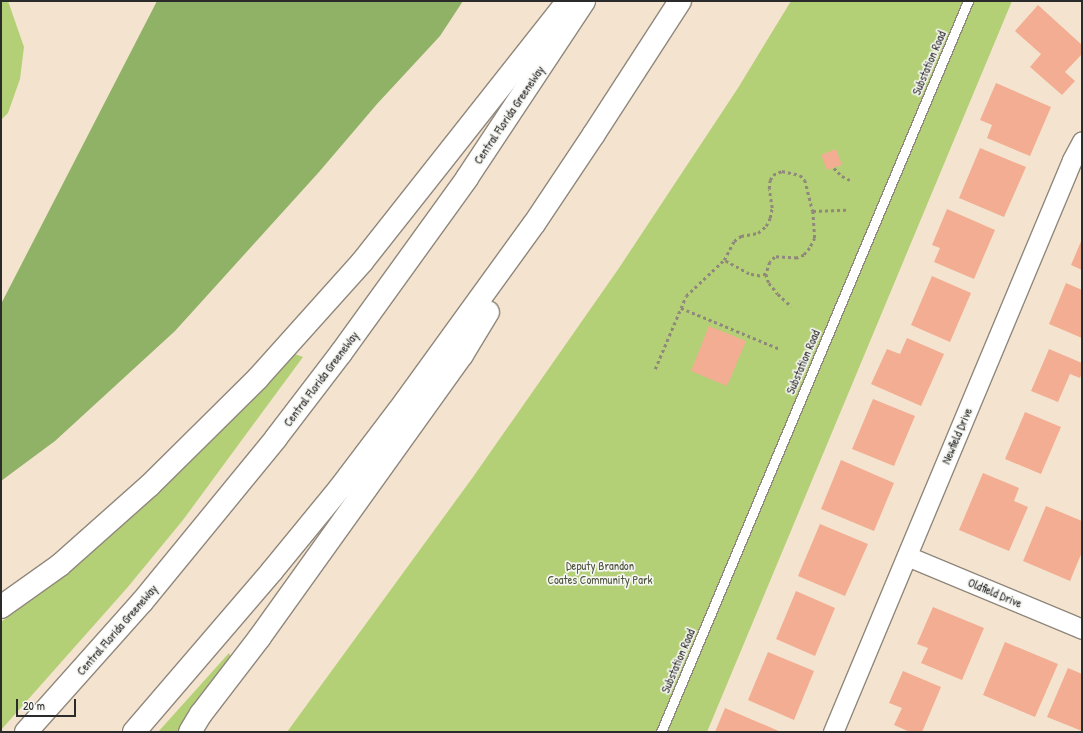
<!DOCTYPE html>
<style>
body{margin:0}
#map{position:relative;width:1083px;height:733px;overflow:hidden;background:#f4e4cf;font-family:"Patrick Hand",sans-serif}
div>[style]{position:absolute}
.green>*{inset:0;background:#b4d076}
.forest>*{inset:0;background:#8fb267}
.building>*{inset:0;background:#f2ad93}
.path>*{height:2.5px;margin-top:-1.25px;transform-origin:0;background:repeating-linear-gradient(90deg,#90887d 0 3px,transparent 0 6px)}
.roads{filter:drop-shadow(1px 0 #90887d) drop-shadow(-1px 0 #90887d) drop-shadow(0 1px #90887d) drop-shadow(0 -1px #90887d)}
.lane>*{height:9px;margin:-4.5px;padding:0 4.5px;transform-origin:4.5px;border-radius:4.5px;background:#fff}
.street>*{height:19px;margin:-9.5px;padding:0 9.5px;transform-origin:9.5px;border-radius:9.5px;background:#fff}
.highway>*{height:22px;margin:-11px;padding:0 11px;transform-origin:11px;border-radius:11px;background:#fff}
span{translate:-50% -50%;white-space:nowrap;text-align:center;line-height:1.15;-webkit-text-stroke:3.5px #f6f6f2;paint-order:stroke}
.street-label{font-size:12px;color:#2b2b2b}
.park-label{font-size:12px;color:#4d543e}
.frame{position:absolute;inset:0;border:2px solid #2b2b2b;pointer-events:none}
.scale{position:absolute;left:16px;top:699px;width:60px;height:18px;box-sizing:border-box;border:2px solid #2b2b2b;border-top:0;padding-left:5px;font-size:12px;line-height:14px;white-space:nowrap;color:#2b2b2b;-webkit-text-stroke:3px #f6f6f2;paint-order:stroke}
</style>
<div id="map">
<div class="green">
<i style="clip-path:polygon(1px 1px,8px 1px,24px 47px,20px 79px,8px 113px,1px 120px)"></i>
<i style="clip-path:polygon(791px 1px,1012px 1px,707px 732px,287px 732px,473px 477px,619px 268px,738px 88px)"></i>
<i style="clip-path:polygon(292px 353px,303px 357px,183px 520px,127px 588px,1px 730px,1px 622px,49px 585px)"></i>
<i style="clip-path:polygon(229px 653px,232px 659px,179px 732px,158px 732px)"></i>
</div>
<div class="forest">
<i style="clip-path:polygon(157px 1px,463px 1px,440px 36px,377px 104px,319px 172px,175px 331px,55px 441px,1px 481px,1px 304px)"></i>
</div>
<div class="building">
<i style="clip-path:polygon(1038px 5px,1082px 45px,1082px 54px,1065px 72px,1075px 81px,1062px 95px,1030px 67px,1041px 54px,1015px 31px)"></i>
<i style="clip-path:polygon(996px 83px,1051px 107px,1030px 156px,987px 138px,992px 125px,980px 120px)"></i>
<i style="clip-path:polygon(980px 148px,1026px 167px,1004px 217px,959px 198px)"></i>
<i style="clip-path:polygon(836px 149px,842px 165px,827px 170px,821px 155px)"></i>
<i style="clip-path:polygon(947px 209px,995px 230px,974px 279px,934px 262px,940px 248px,932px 245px)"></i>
<i style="clip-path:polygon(1082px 239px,1082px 270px,1071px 265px)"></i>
<i style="clip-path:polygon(932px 276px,971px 293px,950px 342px,911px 325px)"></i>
<i style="clip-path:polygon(1066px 283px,1082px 290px,1082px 338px,1049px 324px)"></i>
<i style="clip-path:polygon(709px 326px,746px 341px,727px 386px,691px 371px)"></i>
<i style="clip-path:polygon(907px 338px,944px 354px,921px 406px,871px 384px,887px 349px,900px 354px)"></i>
<i style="clip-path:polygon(1049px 349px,1082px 363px,1082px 373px,1080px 378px,1070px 374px,1058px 402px,1031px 391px)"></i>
<i style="clip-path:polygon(873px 399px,915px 416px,894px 466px,852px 449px)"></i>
<i style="clip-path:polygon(1025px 412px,1061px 427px,1041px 474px,1005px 459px)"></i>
<i style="clip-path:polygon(841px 460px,894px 483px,874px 531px,821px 509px)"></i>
<i style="clip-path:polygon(983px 473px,1019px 488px,1014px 501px,1028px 507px,1009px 551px,959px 530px)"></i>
<i style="clip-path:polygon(1046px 506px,1082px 521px,1082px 552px,1070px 581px,1023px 561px)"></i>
<i style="clip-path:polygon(820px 524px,868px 544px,845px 596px,798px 576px)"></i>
<i style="clip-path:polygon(796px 591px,835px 608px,815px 656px,776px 639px)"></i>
<i style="clip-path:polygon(933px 607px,984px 628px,962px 680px,921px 663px,928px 648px,917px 644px)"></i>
<i style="clip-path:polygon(1005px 642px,1058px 664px,1035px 717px,983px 695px)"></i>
<i style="clip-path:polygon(768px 652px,814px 671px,794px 720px,748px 700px)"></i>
<i style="clip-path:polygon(1068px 668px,1082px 674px,1082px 731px,1047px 717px)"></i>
<i style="clip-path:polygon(903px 671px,941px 687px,922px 732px,910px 732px,894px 725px,902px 708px,889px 703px)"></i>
<i style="clip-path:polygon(725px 708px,781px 732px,715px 732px)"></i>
</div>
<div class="path">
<i style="left:834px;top:168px;width:11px;rotate:45deg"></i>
<i style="left:842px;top:176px;width:11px;rotate:27deg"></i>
<i style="left:782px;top:171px;width:18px;rotate:13deg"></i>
<i style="left:800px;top:175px;width:7px;rotate:45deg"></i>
<i style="left:805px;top:180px;width:32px;rotate:76deg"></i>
<i style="left:813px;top:211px;width:27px;rotate:86deg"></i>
<i style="left:815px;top:238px;width:11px;rotate:117deg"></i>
<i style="left:810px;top:248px;width:9px;rotate:131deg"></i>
<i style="left:804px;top:255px;width:8px;rotate:157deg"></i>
<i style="left:797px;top:258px;width:22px;rotate:-177deg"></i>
<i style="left:775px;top:257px;width:7px;rotate:135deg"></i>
<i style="left:770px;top:262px;width:13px;rotate:108deg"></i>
<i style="left:766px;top:274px;width:6px;rotate:162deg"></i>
<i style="left:760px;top:276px;width:11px;rotate:-170deg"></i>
<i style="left:749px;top:274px;width:29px;rotate:-151deg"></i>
<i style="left:724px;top:260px;width:21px;rotate:-62deg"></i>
<i style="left:734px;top:241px;width:9px;rotate:-36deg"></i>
<i style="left:741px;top:236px;width:17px;rotate:-10deg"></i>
<i style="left:758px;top:233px;width:11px;rotate:-41deg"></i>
<i style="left:766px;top:226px;width:9px;rotate:-63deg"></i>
<i style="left:770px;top:218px;width:10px;rotate:-79deg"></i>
<i style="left:772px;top:208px;width:19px;rotate:-99deg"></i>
<i style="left:769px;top:189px;width:9px;rotate:-84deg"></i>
<i style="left:770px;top:180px;width:6px;rotate:-59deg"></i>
<i style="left:773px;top:175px;width:10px;rotate:-24deg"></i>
<i style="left:813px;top:211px;width:33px;rotate:-2deg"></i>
<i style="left:766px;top:274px;width:9px;rotate:72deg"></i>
<i style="left:769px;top:283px;width:14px;rotate:51deg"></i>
<i style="left:778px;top:294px;width:18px;rotate:43deg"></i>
<i style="left:681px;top:308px;width:107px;rotate:22.5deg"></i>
<i style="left:655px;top:369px;width:79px;rotate:-67deg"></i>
<i style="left:686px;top:296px;width:52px;rotate:-43.5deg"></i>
</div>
<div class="roads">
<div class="lane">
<i style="left:661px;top:732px;width:793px;rotate:-67.22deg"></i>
</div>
<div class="street">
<i style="left:907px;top:556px;width:190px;rotate:22.6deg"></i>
<i style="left:833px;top:732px;width:620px;rotate:-67.32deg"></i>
<i style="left:1072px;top:160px;width:21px;rotate:-62deg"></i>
</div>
<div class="highway">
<i style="left:1px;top:607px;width:72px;rotate:-35.4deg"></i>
<i style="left:60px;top:565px;width:120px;rotate:-41.6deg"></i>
<i style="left:150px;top:485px;width:152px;rotate:-44.7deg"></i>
<i style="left:258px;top:378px;width:156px;rotate:-48.1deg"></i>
<i style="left:362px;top:262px;width:333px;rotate:-51.7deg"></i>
<i style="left:26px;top:732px;width:174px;rotate:-48.3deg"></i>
<i style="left:142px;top:602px;width:212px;rotate:-50.7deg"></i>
<i style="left:276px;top:438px;width:107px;rotate:-52.6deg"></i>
<i style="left:341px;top:353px;width:216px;rotate:-54.2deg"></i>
<i style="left:467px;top:178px;width:212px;rotate:-56.5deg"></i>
<i style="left:134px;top:732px;width:212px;rotate:-49.4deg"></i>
<i style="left:272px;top:571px;width:107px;rotate:-50.7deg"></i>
<i style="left:340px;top:488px;width:108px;rotate:-52.9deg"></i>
<i style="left:405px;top:402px;width:220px;rotate:-54.1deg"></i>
<i style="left:534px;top:224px;width:108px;rotate:-56.3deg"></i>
<i style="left:594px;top:134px;width:158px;rotate:-57.1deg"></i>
<i style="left:190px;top:732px;width:21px;rotate:-59deg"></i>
<i style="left:201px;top:714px;width:97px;rotate:-52.5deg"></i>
<i style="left:260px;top:637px;width:347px;rotate:-54.4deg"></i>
<i style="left:462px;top:355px;width:50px;rotate:-58.8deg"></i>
</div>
</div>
<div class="street-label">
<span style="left:929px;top:63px;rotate:-67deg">Substation Road</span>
<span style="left:509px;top:115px;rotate:-56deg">Central Florida GreeneWay</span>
<span style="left:803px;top:362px;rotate:-67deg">Substation Road</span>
<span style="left:321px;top:379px;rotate:-53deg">Central Florida GreeneWay</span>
<span style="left:957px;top:436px;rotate:-67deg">Newfield Drive</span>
<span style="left:995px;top:593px;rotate:23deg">Oldfield Drive</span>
<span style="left:117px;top:630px;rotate:-49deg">Central Florida GreeneWay</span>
<span style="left:678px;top:661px;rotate:-67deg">Substation Road</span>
</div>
<div class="park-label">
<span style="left:600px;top:573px">Deputy Brandon<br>Coates Community Park</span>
</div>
<div class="frame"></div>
<div class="scale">20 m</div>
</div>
